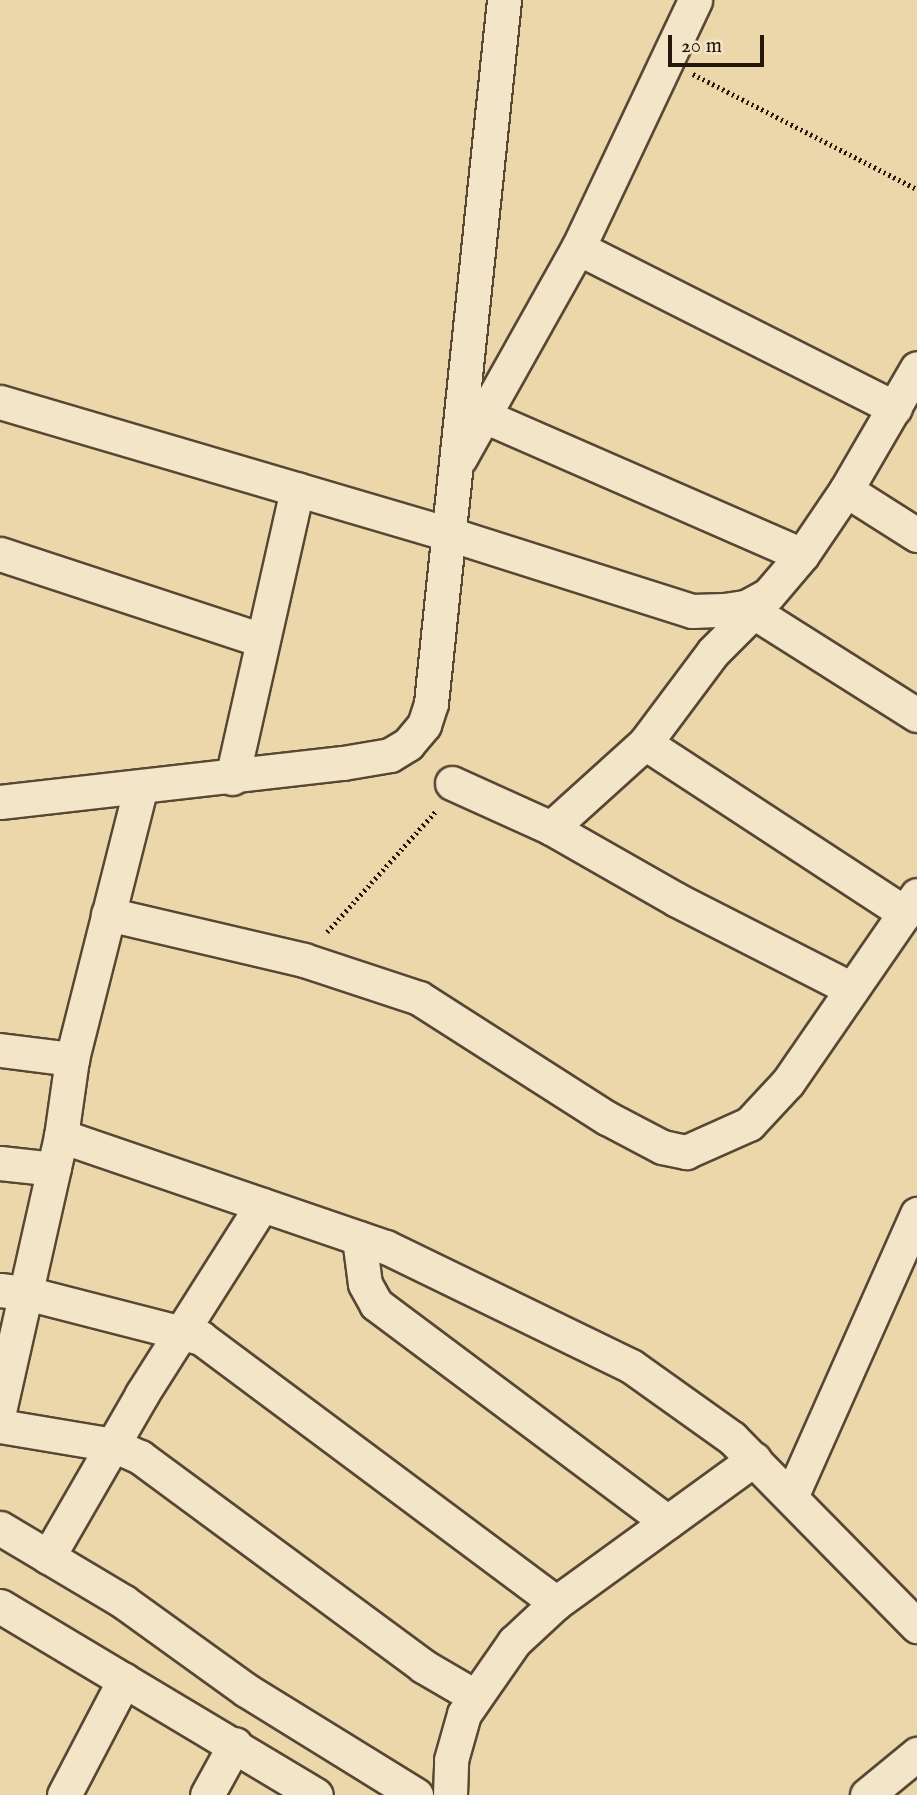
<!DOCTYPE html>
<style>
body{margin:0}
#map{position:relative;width:917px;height:1795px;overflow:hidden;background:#ebd7aa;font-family:"IM FELL English",serif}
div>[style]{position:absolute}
.path>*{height:4.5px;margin-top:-2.25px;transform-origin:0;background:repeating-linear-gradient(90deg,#26170c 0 2px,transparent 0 5.5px)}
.roads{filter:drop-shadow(2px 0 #574734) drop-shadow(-2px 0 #574734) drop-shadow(0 2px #574734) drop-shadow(0 -2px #574734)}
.street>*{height:33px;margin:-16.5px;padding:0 16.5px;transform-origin:16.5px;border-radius:16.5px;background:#f2e5c8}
span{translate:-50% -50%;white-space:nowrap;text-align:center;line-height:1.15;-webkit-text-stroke:6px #f2e5c8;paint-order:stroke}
.scale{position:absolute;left:668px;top:35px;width:96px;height:32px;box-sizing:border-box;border:4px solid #26170c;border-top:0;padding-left:9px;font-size:21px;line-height:24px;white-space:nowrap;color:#26170c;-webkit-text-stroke:5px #f2e5c8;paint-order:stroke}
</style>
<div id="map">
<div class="path">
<i style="left:693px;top:74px;width:252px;rotate:27.2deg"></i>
<i style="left:327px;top:932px;width:163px;rotate:-48deg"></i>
</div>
<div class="roads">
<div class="street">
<i style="left:578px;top:248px;width:355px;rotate:26.8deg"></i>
<i style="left:0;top:402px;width:465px;rotate:16.4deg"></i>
<i style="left:446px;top:533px;width:258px;rotate:17.6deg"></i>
<i style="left:692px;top:611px;width:32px;rotate:-2deg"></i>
<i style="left:724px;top:610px;width:22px;rotate:-8deg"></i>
<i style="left:746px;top:607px;width:25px;rotate:-29deg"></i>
<i style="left:768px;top:595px;width:52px;rotate:-49.6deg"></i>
<i style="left:802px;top:555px;width:78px;rotate:-55.9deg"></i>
<i style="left:846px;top:490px;width:141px;rotate:-59.8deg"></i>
<i style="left:484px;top:416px;width:347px;rotate:23.6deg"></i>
<i style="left:460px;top:458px;width:241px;rotate:-60.7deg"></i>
<i style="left:578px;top:248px;width:274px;rotate:-64.7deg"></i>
<i style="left:846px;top:490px;width:84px;rotate:32.4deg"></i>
<i style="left:0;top:554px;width:275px;rotate:18.2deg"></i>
<i style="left:746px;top:607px;width:202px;rotate:32.3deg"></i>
<i style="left:645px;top:743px;width:311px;rotate:33.2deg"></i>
<i style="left:232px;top:778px;width:296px;rotate:-77.3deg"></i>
<i style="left:452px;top:783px;width:109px;rotate:24.4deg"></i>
<i style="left:551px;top:828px;width:145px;rotate:29.7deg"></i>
<i style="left:677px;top:900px;width:196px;rotate:27deg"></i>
<i style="left:140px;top:790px;width:277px;rotate:104.2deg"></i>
<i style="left:72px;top:1059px;width:78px;rotate:98.1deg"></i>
<i style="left:61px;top:1136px;width:343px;rotate:18.9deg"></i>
<i style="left:386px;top:1247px;width:272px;rotate:25.9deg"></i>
<i style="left:631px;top:1366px;width:124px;rotate:35.5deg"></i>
<i style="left:732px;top:1438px;width:264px;rotate:45.5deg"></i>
<i style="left:0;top:802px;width:345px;rotate:-6.5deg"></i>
<i style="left:343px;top:763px;width:48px;rotate:-9.7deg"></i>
<i style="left:390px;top:755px;width:21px;rotate:-31deg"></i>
<i style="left:408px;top:744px;width:25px;rotate:-50deg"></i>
<i style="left:424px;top:725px;width:23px;rotate:-72deg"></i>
<i style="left:431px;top:703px;width:707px;rotate:-84.07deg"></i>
<i style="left:551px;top:828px;width:127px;rotate:-42.1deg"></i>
<i style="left:645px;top:743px;width:114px;rotate:-53.2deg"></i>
<i style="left:713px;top:652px;width:58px;rotate:-45deg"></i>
<i style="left:108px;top:914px;width:201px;rotate:13.2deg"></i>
<i style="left:304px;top:960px;width:121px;rotate:18.3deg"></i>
<i style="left:419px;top:998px;width:223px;rotate:32.6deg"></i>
<i style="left:607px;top:1118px;width:62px;rotate:27.8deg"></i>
<i style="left:662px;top:1147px;width:25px;rotate:12deg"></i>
<i style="left:686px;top:1152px;width:69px;rotate:-24deg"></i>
<i style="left:749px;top:1124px;width:57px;rotate:-47.1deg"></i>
<i style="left:788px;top:1082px;width:227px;rotate:-55.4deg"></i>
<i style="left:0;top:1050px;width:73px;rotate:7.1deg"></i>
<i style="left:0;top:1163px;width:54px;rotate:6.3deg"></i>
<i style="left:359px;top:1238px;width:46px;rotate:82.6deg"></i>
<i style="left:365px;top:1284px;width:23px;rotate:61deg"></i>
<i style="left:376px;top:1304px;width:364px;rotate:36.8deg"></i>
<i style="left:0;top:1290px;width:26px;rotate:7deg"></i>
<i style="left:26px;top:1293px;width:181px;rotate:14.4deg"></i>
<i style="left:201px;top:1338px;width:443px;rotate:36.7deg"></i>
<i style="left:0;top:1407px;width:278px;rotate:-77.3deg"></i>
<i style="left:0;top:1426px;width:115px;rotate:9.5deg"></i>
<i style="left:113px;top:1445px;width:30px;rotate:24deg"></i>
<i style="left:140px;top:1457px;width:352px;rotate:36.4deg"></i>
<i style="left:423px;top:1666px;width:61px;rotate:30.3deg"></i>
<i style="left:791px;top:1497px;width:310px;rotate:-66deg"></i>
<i style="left:0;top:1528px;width:144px;rotate:30.8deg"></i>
<i style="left:124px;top:1602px;width:150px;rotate:35.8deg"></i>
<i style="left:246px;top:1690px;width:200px;rotate:31.7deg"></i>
<i style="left:48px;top:1557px;width:188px;rotate:-60deg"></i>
<i style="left:142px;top:1394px;width:224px;rotate:-57.6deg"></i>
<i style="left:0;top:1606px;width:368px;rotate:30.9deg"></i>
<i style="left:64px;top:1795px;width:130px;rotate:-62.4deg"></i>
<i style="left:207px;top:1795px;width:58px;rotate:-61.2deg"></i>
<i style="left:450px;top:1795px;width:35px;rotate:-88deg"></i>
<i style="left:451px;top:1760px;width:48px;rotate:-74.2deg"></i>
<i style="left:464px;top:1714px;width:88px;rotate:-55.2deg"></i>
<i style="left:514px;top:1642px;width:57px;rotate:-42.9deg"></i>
<i style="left:556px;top:1603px;width:245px;rotate:-36deg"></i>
<i style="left:867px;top:1795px;width:65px;rotate:-39.4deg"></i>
</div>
</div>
<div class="scale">20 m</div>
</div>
